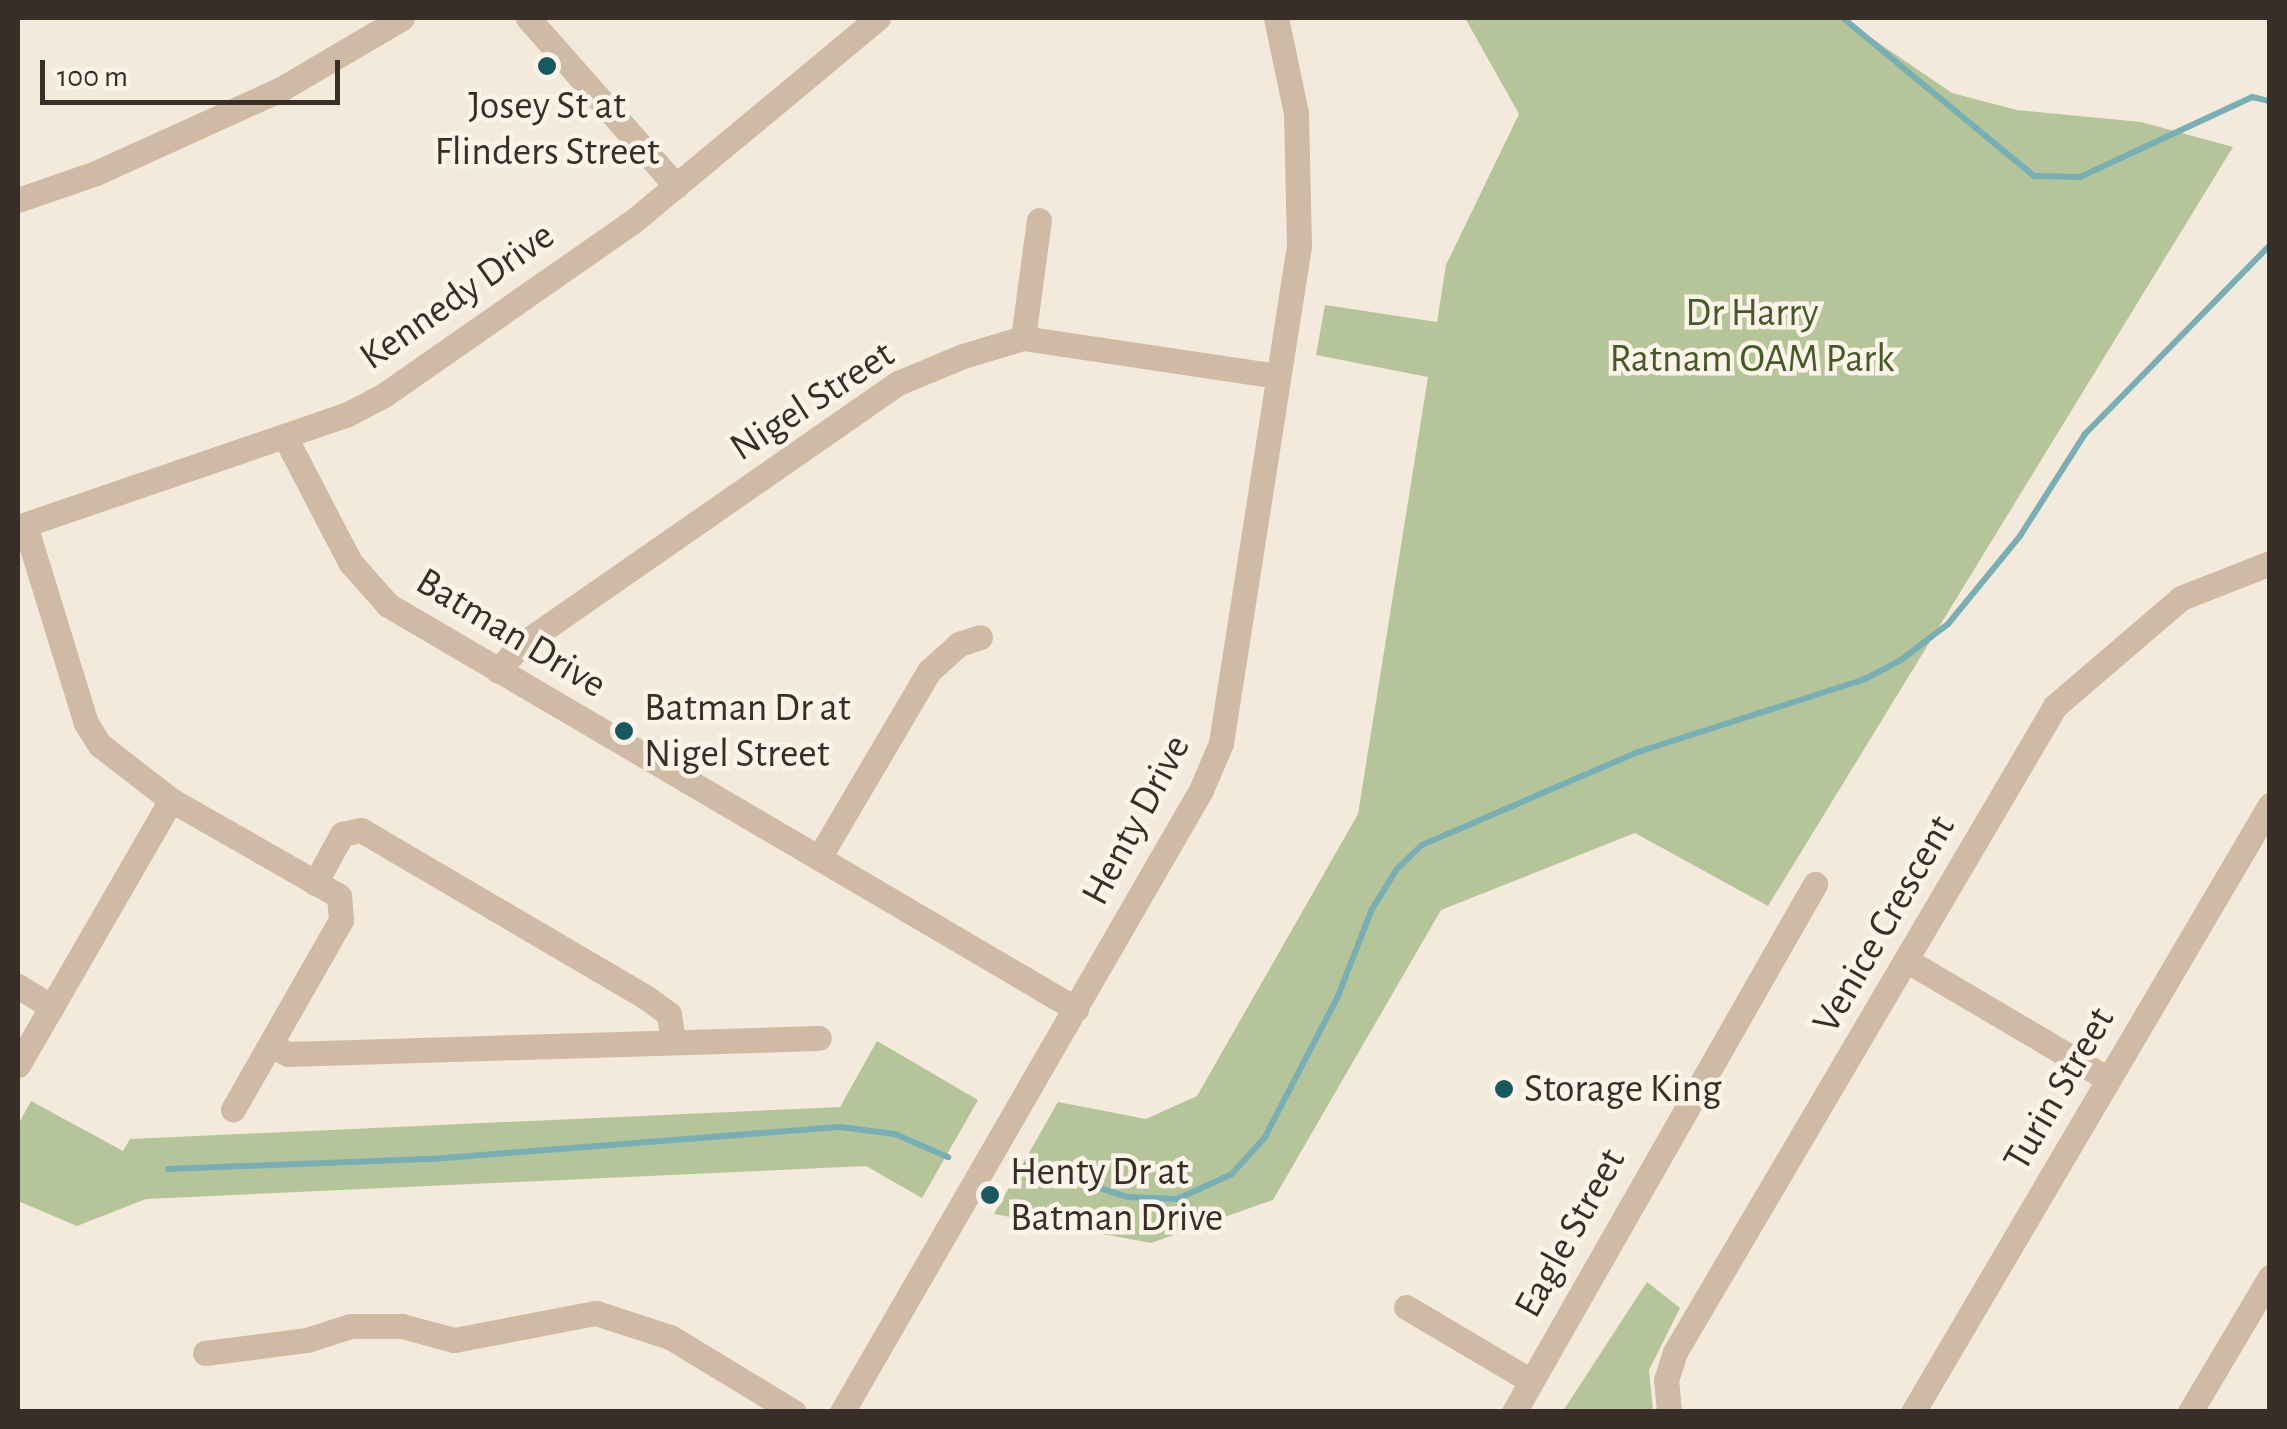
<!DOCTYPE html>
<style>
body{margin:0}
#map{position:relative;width:2287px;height:1429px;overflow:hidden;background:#f4eadb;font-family:"Alegreya Sans",sans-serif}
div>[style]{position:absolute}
.green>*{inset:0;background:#b5c599}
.stream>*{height:6px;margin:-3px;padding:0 3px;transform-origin:3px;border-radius:3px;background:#77afb5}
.minor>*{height:25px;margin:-12.5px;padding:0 12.5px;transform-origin:12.5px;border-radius:12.5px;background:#cebaa5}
.dots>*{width:28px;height:28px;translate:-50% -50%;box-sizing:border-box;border:5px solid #fbf3e8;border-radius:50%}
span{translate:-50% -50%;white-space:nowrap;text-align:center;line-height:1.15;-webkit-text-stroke:9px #fbf3e8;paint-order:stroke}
.poi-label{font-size:40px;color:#392e27}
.left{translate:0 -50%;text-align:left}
.street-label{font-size:40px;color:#392e27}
.park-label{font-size:40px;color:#465a28}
.frame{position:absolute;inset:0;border:20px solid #392e27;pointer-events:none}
.scale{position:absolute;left:40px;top:60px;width:300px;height:45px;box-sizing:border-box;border:5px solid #392e27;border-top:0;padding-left:12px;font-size:30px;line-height:35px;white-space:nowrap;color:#392e27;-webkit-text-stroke:8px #fbf3e8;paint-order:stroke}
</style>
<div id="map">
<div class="green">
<i style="clip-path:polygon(1465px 18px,1842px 18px,1952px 93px,2017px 110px,2141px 122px,2233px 147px,1768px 906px,1635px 833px,1441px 910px,1273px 1200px,1151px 1243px,994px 1214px,1058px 1102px,1146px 1119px,1197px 1096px,1358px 814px,1428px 377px,1316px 355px,1325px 305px,1437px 322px,1446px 265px,1519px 114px)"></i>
<i style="clip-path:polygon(877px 1041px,978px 1100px,922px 1198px,866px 1166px,146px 1199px,77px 1226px,18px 1201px,18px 1125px,31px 1101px,123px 1151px,130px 1139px,840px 1107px)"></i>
<i style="clip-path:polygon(1647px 1282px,1680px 1308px,1649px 1370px,1653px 1411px,1563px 1411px)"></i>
</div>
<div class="stream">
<i style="left:1843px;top:18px;width:248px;rotate:39.6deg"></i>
<i style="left:2034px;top:176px;width:46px;rotate:1.2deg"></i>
<i style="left:2080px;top:177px;width:190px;rotate:-24.9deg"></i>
<i style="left:2252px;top:97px;width:18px;rotate:13deg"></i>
<i style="left:1027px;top:1165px;width:106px;rotate:17.6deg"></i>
<i style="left:1128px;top:1197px;width:49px;rotate:2.3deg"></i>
<i style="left:1177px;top:1199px;width:60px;rotate:-24.4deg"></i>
<i style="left:1232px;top:1174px;width:50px;rotate:-48.3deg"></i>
<i style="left:1265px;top:1137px;width:159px;rotate:-62.6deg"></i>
<i style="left:1338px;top:996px;width:93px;rotate:-68.7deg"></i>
<i style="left:1372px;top:909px;width:47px;rotate:-58deg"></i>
<i style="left:1397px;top:869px;width:35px;rotate:-44deg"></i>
<i style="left:1422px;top:845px;width:235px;rotate:-23.3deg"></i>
<i style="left:1638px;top:752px;width:238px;rotate:-17.8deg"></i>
<i style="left:1865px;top:679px;width:41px;rotate:-27.8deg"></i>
<i style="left:1901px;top:660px;width:59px;rotate:-37.5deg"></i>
<i style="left:1948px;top:624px;width:114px;rotate:-50.7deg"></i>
<i style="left:2020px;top:536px;width:121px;rotate:-57.5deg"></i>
<i style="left:2085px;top:434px;width:264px;rotate:-45.6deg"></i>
<i style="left:168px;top:1169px;width:264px;rotate:-2.2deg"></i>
<i style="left:432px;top:1159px;width:409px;rotate:-4.5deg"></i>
<i style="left:840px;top:1127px;width:55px;rotate:7.3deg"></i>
<i style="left:895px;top:1134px;width:58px;rotate:23.5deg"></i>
</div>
<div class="minor">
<i style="left:528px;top:18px;width:224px;rotate:48.6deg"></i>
<i style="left:18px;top:200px;width:83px;rotate:-19.1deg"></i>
<i style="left:96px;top:173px;width:203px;rotate:-24.4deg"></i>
<i style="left:281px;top:89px;width:140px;rotate:-30.4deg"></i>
<i style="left:1023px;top:338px;width:119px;rotate:-82.3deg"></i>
<i style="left:285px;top:437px;width:141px;rotate:62.5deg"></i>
<i style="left:350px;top:562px;width:57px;rotate:48.5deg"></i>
<i style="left:388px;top:605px;width:798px;rotate:30.42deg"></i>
<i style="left:25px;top:525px;width:207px;rotate:72.9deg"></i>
<i style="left:86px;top:723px;width:26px;rotate:58deg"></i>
<i style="left:100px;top:745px;width:90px;rotate:37.8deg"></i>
<i style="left:171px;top:800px;width:193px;rotate:29.7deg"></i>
<i style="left:339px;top:896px;width:24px;rotate:85deg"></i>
<i style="left:341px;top:920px;width:218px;rotate:119.7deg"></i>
<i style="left:18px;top:527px;width:347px;rotate:-18.9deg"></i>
<i style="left:346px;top:415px;width:43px;rotate:-27.8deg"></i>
<i style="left:384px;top:395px;width:301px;rotate:-34.9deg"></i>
<i style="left:631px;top:223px;width:321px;rotate:-39.7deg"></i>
<i style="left:498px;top:671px;width:31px;rotate:-50deg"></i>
<i style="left:518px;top:647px;width:463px;rotate:-34.8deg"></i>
<i style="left:898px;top:383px;width:70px;rotate:-22.6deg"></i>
<i style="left:963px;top:356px;width:63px;rotate:-16.7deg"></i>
<i style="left:1023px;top:338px;width:258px;rotate:8.5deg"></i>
<i style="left:820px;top:856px;width:215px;rotate:-59.5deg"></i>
<i style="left:929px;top:671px;width:40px;rotate:-42deg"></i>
<i style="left:959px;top:644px;width:22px;rotate:-18deg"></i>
<i style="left:315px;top:883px;width:56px;rotate:-61.1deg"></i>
<i style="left:342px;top:834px;width:19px;rotate:-12deg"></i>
<i style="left:361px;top:830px;width:332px;rotate:30.4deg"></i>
<i style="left:647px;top:998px;width:27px;rotate:36deg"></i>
<i style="left:669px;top:1014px;width:28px;rotate:82deg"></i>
<i style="left:1906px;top:960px;width:234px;rotate:30.5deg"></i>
<i style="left:18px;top:986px;width:40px;rotate:32deg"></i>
<i style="left:271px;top:1045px;width:19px;rotate:28deg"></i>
<i style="left:288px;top:1054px;width:531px;rotate:-1.73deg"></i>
<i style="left:18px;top:1065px;width:306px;rotate:-60deg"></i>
<i style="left:1406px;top:1307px;width:145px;rotate:30.6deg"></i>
<i style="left:205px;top:1353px;width:103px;rotate:-7.3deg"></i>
<i style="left:307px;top:1340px;width:45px;rotate:-18deg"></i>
<i style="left:350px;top:1326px;width:52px"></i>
<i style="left:402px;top:1326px;width:54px;rotate:15.1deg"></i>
<i style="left:454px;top:1340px;width:145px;rotate:-10.8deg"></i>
<i style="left:596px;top:1313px;width:78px;rotate:18deg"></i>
<i style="left:670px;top:1337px;width:145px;rotate:31.2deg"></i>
<i style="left:842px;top:1412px;width:718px;rotate:-60.01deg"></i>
<i style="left:1201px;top:790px;width:51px;rotate:-66.9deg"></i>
<i style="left:1221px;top:743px;width:503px;rotate:-81.08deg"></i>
<i style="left:1299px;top:246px;width:133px;rotate:-91.3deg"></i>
<i style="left:1296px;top:113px;width:97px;rotate:-101.9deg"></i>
<i style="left:1514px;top:1412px;width:608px;rotate:-60.31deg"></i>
<i style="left:1669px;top:1412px;width:32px;rotate:-95deg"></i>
<i style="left:1666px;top:1380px;width:29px;rotate:-72deg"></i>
<i style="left:1675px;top:1352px;width:749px;rotate:-59.53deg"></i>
<i style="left:2055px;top:706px;width:166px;rotate:-40.6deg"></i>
<i style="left:2181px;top:598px;width:96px;rotate:-21.5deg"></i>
<i style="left:1913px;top:1412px;width:704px;rotate:-59.54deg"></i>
<i style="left:2190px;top:1412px;width:157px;rotate:-59.3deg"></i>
</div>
<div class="dots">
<i style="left:547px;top:66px;background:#18585f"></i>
<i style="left:624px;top:731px;background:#18585f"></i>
<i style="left:1504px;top:1089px;background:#18585f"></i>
<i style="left:990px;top:1195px;background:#18585f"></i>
</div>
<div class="poi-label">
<span style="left:547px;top:129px">Josey St at<br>Flinders Street</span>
<span class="left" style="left:644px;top:731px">Batman Dr at<br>Nigel Street</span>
<span class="left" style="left:1524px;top:1089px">Storage King</span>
<span class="left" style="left:1010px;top:1195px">Henty Dr at<br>Batman Drive</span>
</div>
<div class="street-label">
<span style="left:457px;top:296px;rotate:-35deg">Kennedy Drive</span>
<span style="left:812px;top:401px;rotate:-33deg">Nigel Street</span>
<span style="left:511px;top:633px;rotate:31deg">Batman Drive</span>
<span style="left:1136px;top:820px;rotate:-62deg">Henty Drive</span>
<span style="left:1884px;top:924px;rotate:-60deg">Venice Crescent</span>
<span style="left:2059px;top:1089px;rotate:-60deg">Turin Street</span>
<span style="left:1570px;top:1233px;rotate:-61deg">Eagle Street</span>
</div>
<div class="park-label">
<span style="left:1752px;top:336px">Dr Harry<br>Ratnam OAM Park</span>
</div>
<div class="frame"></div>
<div class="scale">100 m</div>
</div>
